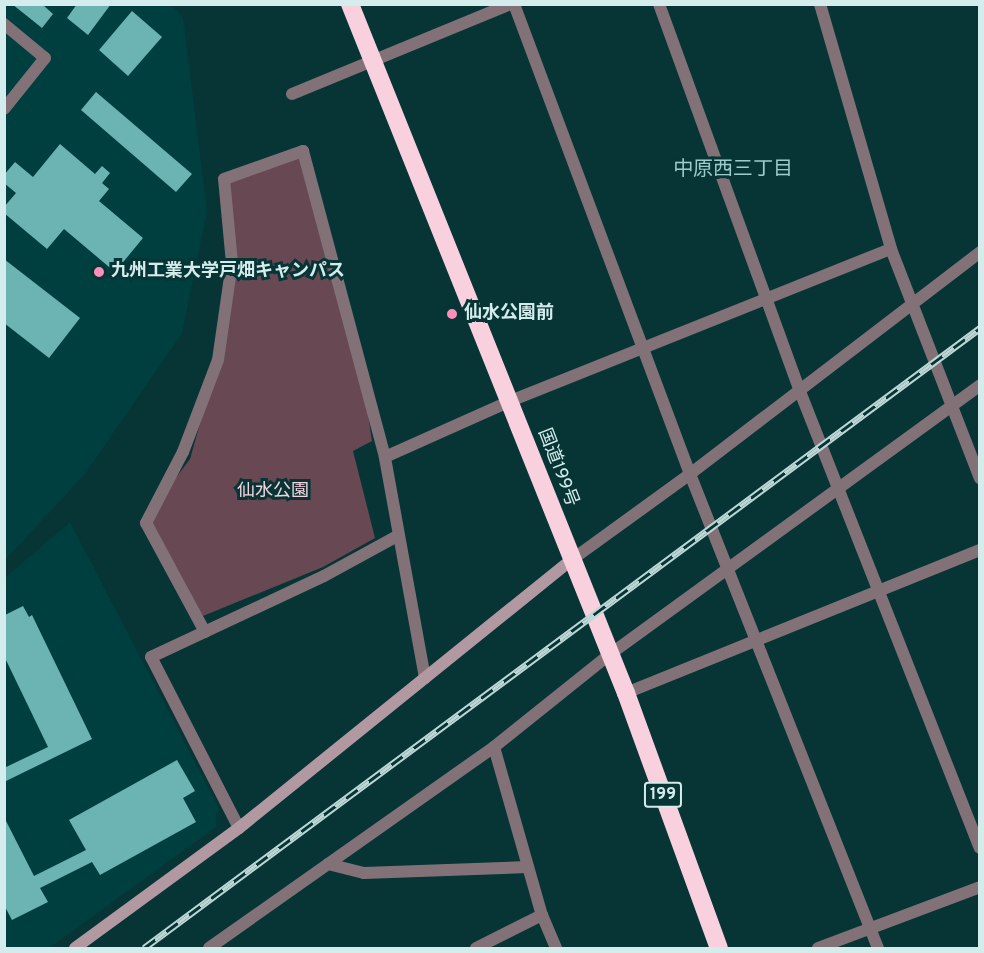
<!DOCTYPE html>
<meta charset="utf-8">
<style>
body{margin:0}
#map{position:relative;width:984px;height:953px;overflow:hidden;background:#073536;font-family:Overpass,"Noto Sans JP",sans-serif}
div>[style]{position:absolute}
.built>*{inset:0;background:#003f40}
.green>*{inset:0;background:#684853}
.building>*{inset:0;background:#6cb3b4}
.lane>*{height:12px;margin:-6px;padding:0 6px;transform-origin:6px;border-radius:6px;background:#827278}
.street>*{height:12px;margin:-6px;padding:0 6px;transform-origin:6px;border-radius:6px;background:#827278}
.secondary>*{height:12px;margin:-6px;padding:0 6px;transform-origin:6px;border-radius:6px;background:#b299a1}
.highway>*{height:18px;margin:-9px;padding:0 9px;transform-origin:9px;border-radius:9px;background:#f9d1de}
.rail>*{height:7px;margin-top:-3.5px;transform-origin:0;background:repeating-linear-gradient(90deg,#073536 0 14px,#bdd7d7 0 28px);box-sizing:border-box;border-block:2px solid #bdd7d7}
.dots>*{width:16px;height:16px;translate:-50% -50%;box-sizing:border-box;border:3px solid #073536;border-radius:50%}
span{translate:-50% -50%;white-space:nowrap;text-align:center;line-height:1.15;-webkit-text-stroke:6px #073536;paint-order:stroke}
.shield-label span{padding:2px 4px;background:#073536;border:2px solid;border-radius:4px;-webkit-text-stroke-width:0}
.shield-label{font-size:16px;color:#d5ecec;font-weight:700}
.poi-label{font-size:18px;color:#d5ecec;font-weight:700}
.left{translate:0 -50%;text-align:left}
.street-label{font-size:18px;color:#d5ecec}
.park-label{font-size:18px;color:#f5d3de}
.neighbourhood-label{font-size:20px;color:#9dcaca}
.frame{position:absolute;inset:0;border:6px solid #d5ecec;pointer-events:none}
</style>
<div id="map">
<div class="built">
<i style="clip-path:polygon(5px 5px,171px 5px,183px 17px,207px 211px,182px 333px,85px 474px,5px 560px)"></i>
<i style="clip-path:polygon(70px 522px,217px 805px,216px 827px,49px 948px,5px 948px,5px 578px)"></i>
</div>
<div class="green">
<i style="clip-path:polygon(303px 151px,357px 343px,372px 441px,353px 451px,375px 538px,323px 567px,203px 616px,148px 515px,190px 459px,218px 360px,232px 263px,224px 179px)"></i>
</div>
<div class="building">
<i style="clip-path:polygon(12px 4px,42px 4px,53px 14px,42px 28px)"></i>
<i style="clip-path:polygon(77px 4px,111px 4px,88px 35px,67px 18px)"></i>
<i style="clip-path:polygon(132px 11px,162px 37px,128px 76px,99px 50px)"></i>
<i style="clip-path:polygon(96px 92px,192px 174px,176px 192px,81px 110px)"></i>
<i style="clip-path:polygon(60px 144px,95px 174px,102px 166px,110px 173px,102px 183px,109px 189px,99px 201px,143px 238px,115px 272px,64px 229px,47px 249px,4px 213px,4px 207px,16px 193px,4px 183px,4px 175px,15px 162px,33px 177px)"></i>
<i style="clip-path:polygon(4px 259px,80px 318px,49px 358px,4px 323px)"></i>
<i style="clip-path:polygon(23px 606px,29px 617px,32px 615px,92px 739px,4px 782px,4px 768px,48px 747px,5px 658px,5px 615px)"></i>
<i style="clip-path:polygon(177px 760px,195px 791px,183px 798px,196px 822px,100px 875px,92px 862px,40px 888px,48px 902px,12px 920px,4px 905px,4px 817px,34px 876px,86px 850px,69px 820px)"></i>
</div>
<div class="lane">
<i style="left:4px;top:24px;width:53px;rotate:39.7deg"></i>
<i style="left:45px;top:58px;width:65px;rotate:128.8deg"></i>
<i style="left:328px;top:864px;width:37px;rotate:14deg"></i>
<i style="left:364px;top:873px;width:164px;rotate:-2.1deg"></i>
</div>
<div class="street">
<i style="left:514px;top:4px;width:502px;rotate:69.47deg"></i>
<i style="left:690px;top:474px;width:510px;rotate:68.37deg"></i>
<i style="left:659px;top:4px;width:410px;rotate:70deg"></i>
<i style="left:799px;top:389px;width:493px;rotate:68.5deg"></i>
<i style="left:820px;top:4px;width:255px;rotate:73.8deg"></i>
<i style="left:891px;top:249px;width:246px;rotate:68.8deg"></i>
<i style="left:292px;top:94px;width:236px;rotate:-22.4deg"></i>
<i style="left:570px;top:561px;width:148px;rotate:-35.9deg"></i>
<i style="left:690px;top:474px;width:365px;rotate:-37.4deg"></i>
<i style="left:205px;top:632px;width:124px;rotate:-118.4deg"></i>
<i style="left:146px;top:523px;width:80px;rotate:-62.5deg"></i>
<i style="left:183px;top:452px;width:98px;rotate:-69.2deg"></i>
<i style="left:218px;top:360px;width:98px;rotate:-81.8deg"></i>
<i style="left:232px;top:263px;width:84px;rotate:-95.4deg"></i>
<i style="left:224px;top:179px;width:84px;rotate:-19.5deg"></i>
<i style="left:303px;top:151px;width:317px;rotate:75deg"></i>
<i style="left:425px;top:678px;width:225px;rotate:-100.3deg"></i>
<i style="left:385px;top:457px;width:135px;rotate:-24.1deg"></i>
<i style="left:508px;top:402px;width:412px;rotate:-21.8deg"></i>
<i style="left:626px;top:693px;width:382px;rotate:-22deg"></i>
<i style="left:494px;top:747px;width:175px;rotate:74.1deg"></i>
<i style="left:542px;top:915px;width:36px;rotate:67deg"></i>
<i style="left:239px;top:828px;width:192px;rotate:-117.2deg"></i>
<i style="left:151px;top:657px;width:191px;rotate:-25.1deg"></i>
<i style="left:324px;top:576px;width:83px;rotate:-28.7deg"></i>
<i style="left:209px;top:948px;width:349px;rotate:-35.2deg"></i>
<i style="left:494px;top:747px;width:147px;rotate:-38.7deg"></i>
<i style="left:609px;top:655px;width:459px;rotate:-36deg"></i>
<i style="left:476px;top:948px;width:74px;rotate:-26.6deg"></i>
<i style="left:818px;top:948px;width:173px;rotate:-20.6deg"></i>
</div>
<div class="secondary">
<i style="left:75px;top:948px;width:203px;rotate:-36.2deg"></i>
<i style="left:239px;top:828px;width:425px;rotate:-38.9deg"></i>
</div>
<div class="highway">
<i style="left:350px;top:4px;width:742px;rotate:68.17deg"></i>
<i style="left:626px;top:693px;width:271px;rotate:70deg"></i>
</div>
<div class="rail">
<i style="left:144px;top:948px;width:1041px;rotate:-36.56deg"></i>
</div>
<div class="dots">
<i style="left:99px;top:272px;background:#ff8eba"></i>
<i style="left:452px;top:314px;background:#ff8eba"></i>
</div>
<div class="shield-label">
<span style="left:663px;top:795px">199</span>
</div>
<div class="poi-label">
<span class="left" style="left:111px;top:272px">九州工業大学戸畑キャンパス</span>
<span class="left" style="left:464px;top:314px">仙水公園前</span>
</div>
<div class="street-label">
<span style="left:557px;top:468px;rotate:69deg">国道199号</span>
</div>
<div class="park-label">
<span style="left:273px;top:492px">仙水公園</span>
</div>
<div class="neighbourhood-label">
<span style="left:733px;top:170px">中原西三丁目</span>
</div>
<div class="frame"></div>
</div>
